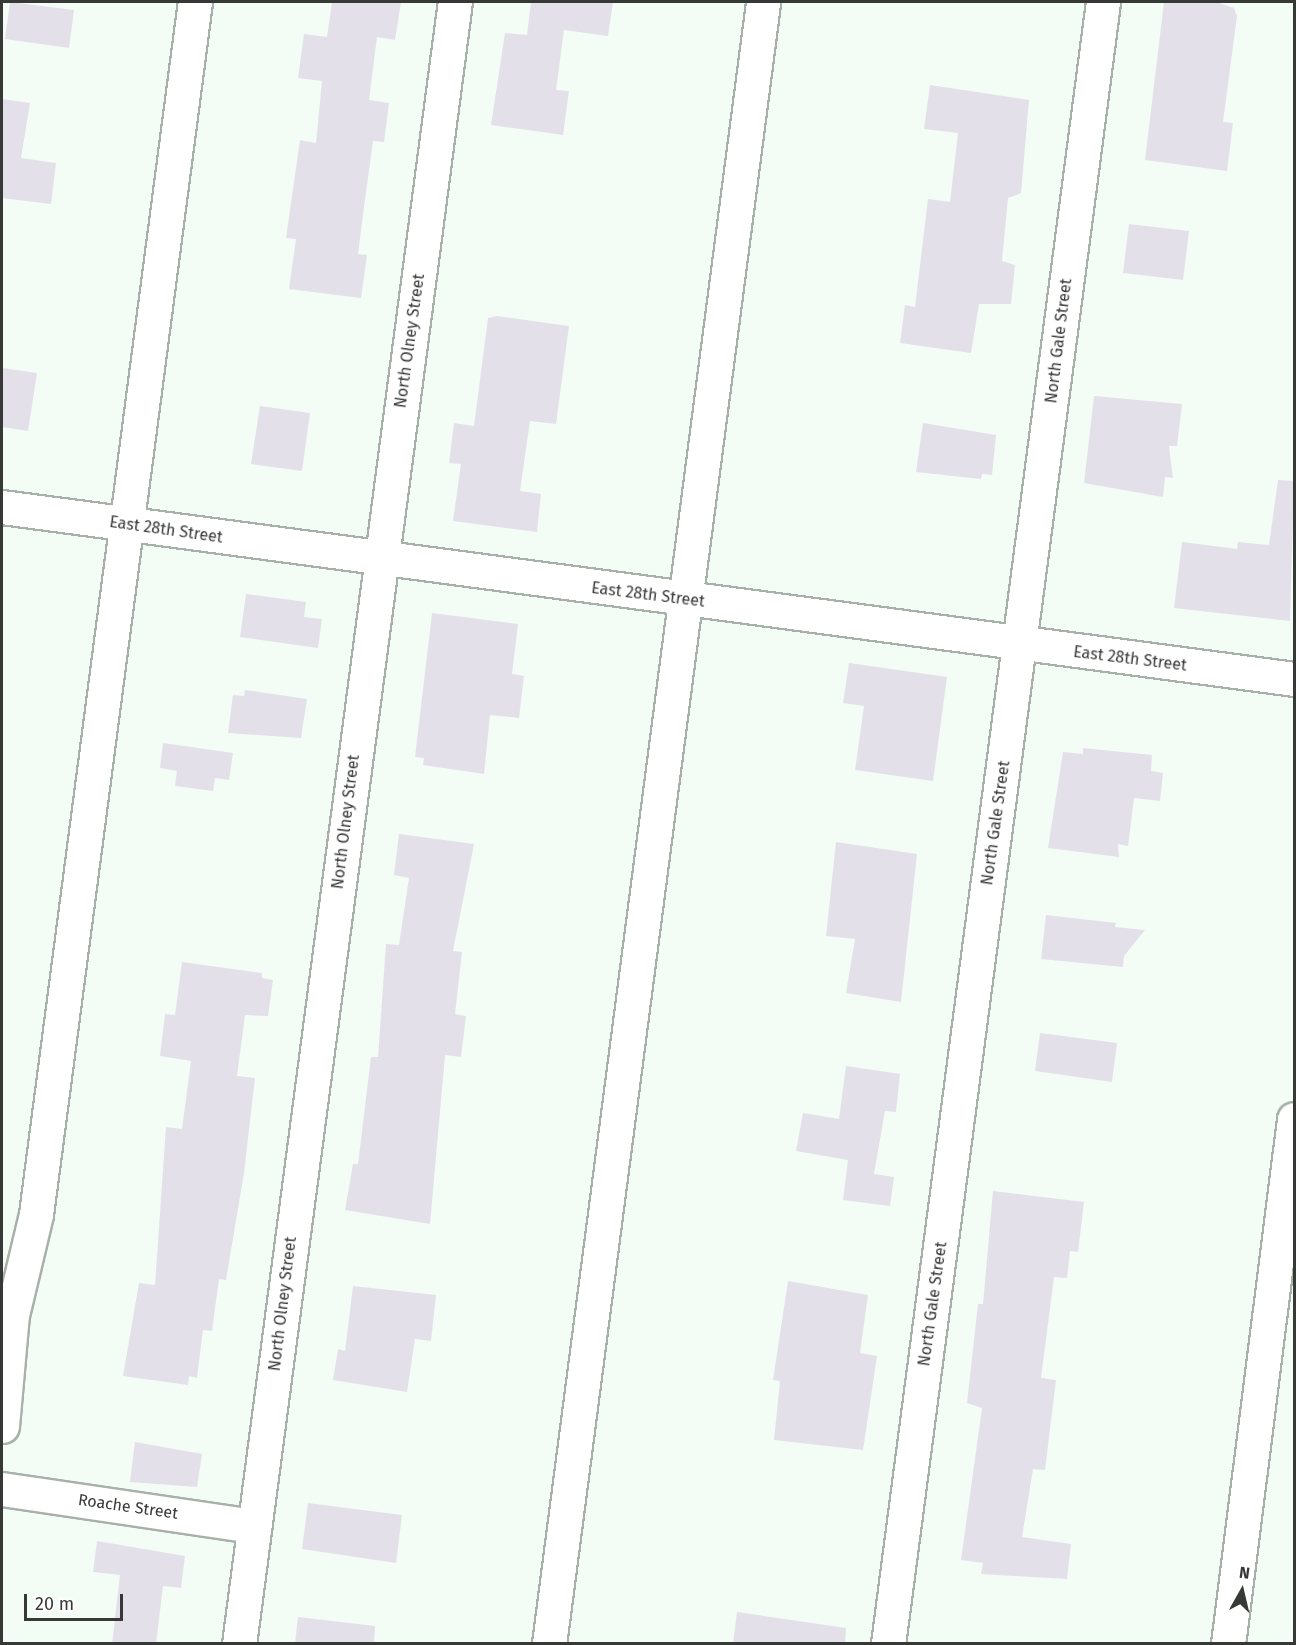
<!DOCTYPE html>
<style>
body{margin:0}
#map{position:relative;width:1296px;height:1645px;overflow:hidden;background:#f3fdf5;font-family:"Fira Sans",sans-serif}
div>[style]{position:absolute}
.building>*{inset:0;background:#e3e0ea}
.roads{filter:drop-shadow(2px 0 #a7b0a9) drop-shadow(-2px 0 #a7b0a9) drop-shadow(0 2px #a7b0a9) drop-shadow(0 -2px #a7b0a9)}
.minor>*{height:33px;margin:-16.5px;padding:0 16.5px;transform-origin:16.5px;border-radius:16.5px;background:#fff}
span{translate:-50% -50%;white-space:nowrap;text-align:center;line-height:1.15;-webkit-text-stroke:4.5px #fff;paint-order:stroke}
.street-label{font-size:16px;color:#363936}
.frame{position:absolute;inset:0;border:3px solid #363936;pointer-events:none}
.north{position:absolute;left:1212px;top:1561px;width:60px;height:60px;-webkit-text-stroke:4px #fff;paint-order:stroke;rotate:8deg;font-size:16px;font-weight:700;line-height:24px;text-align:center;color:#363936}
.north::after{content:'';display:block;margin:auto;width:21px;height:27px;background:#363936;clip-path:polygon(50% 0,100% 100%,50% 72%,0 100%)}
.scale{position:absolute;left:24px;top:1594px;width:99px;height:27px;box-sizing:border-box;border:3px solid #363936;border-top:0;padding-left:8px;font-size:18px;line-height:21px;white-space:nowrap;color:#363936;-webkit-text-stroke:4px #fff;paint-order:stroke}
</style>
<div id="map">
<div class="building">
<i style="clip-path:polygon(10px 2px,74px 10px,69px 48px,5px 39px)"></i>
<i style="clip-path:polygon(332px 2px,401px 2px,395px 40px,377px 37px,369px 100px,389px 103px,384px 142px,373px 141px,362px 222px,358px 254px,367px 255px,361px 298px,289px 289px,296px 239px,286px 238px,300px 140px,316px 143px,322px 81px,298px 78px,304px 34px,327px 37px)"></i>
<i style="clip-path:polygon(531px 2px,613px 2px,608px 36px,564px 30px,556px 90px,569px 91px,563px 135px,491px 125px,505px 33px,527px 35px)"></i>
<i style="clip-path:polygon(1164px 2px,1219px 3px,1234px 8px,1237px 16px,1223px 122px,1233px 123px,1227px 171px,1145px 160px)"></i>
<i style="clip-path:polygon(930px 85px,1029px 100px,1021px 193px,1008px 198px,1002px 261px,1015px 265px,1011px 304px,979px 304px,971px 353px,900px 343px,905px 305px,915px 307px,928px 199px,950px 202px,958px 133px,924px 129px)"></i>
<i style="clip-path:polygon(2px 99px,30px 103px,21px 158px,56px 163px,51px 204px,2px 198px)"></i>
<i style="clip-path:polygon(1129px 224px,1189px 231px,1183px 280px,1123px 273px)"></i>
<i style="clip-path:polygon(497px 316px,569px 326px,556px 424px,530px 421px,520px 491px,541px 494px,537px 532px,453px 521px,461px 464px,449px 463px,454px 423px,474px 426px,488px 318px)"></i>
<i style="clip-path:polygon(2px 368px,37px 373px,28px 431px,2px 427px)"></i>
<i style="clip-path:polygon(1094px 396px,1182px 404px,1177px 446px,1169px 446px,1173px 478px,1165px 477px,1163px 497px,1084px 483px)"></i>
<i style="clip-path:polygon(260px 406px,310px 413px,302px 471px,251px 464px)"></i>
<i style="clip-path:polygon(923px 423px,996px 435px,992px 475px,982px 474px,981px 479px,916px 472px)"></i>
<i style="clip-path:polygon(1278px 480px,1294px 481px,1290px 621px,1174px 608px,1182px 542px,1237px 549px,1238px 542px,1269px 545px)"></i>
<i style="clip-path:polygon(246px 594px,306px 602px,304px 617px,322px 619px,318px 648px,240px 637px)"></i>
<i style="clip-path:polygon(432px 613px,518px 624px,512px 674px,524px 676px,519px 718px,490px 715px,484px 774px,423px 765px,424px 758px,415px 757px)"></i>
<i style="clip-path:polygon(849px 663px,947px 677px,933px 781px,855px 770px,864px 706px,843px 703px)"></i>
<i style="clip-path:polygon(245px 690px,307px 699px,301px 738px,228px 733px,233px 695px,244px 696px)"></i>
<i style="clip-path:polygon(163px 743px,233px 753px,229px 780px,215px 778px,213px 791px,175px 786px,177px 771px,160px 768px)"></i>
<i style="clip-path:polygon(1083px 748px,1152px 755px,1151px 771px,1163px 773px,1160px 801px,1134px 798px,1128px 846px,1118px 844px,1119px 857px,1048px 848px,1063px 752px,1083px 754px)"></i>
<i style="clip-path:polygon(399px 834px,474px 844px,453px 951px,462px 952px,455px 1014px,466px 1016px,461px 1057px,445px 1055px,430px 1224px,345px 1210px,353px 1164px,358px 1164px,371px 1057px,378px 1057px,386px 944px,399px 945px,409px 878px,394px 875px)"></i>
<i style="clip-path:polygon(836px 842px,917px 854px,901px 1002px,846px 993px,855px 939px,826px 936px)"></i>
<i style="clip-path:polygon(1046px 915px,1116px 923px,1115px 927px,1145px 930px,1124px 956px,1123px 967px,1041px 959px)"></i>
<i style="clip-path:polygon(182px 962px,262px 973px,262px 978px,273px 980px,268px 1016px,245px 1015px,237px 1076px,255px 1078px,244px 1173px,226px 1280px,219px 1279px,212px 1331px,203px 1330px,197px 1378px,189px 1376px,188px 1385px,123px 1376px,139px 1283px,155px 1285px,166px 1127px,182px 1129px,191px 1061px,160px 1056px,165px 1014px,175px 1015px)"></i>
<i style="clip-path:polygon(1040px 1033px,1117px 1043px,1112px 1082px,1035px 1071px)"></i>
<i style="clip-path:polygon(846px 1066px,900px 1074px,896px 1112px,885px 1111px,874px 1174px,894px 1177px,890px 1206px,843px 1200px,848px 1160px,796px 1151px,803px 1113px,839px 1119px)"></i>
<i style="clip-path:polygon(993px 1191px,1084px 1202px,1078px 1252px,1070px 1251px,1067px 1278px,1054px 1277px,1041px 1378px,1056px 1380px,1045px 1470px,1033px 1469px,1022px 1537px,1071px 1544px,1067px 1579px,981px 1574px,983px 1563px,961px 1560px,982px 1408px,967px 1403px,978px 1304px,983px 1304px)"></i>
<i style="clip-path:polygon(788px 1281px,868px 1295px,860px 1353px,877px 1356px,863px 1450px,774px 1440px,780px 1381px,773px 1380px)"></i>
<i style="clip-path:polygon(353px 1286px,436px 1295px,431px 1341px,415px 1339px,407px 1392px,333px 1380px,338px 1349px,345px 1351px)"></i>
<i style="clip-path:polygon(135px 1442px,202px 1454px,197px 1487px,130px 1482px)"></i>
<i style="clip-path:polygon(308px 1503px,402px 1515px,396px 1563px,302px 1549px)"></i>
<i style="clip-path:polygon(97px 1541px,185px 1556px,181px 1588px,163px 1586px,156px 1644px,112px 1644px,120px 1575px,93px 1572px)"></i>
<i style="clip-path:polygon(737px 1612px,846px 1628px,845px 1644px,733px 1644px)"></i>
<i style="clip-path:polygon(298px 1617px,375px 1626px,374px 1644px,295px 1644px)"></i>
</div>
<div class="roads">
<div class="minor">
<i style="left:2px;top:507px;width:1303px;rotate:7.58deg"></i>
<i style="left:2px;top:1426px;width:111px;rotate:-84.9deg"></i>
<i style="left:12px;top:1315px;width:104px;rotate:-76.6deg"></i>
<i style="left:36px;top:1214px;width:1222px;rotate:-82.53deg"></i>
<i style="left:2px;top:1489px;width:255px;rotate:8.4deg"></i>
<i style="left:239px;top:1644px;width:1656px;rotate:-82.51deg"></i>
<i style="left:549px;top:1644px;width:1656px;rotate:-82.57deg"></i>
<i style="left:888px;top:1644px;width:1656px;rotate:-82.54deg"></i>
<i style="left:1228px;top:1644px;width:529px;rotate:-82.83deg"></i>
</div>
</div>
<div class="street-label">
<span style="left:410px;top:341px;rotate:-82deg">North Olney Street</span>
<span style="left:1059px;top:341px;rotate:-83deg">North Gale Street</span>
<span style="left:166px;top:530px;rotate:8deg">East 28th Street</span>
<span style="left:648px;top:595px;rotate:7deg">East 28th Street</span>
<span style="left:1130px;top:659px;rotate:7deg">East 28th Street</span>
<span style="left:346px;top:822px;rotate:-83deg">North Olney Street</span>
<span style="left:996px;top:823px;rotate:-82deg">North Gale Street</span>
<span style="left:283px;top:1304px;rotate:-83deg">North Olney Street</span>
<span style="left:933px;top:1304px;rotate:-82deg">North Gale Street</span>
<span style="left:128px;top:1507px;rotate:8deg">Roache Street</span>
</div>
<div class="frame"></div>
<div class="north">N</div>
<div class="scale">20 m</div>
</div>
